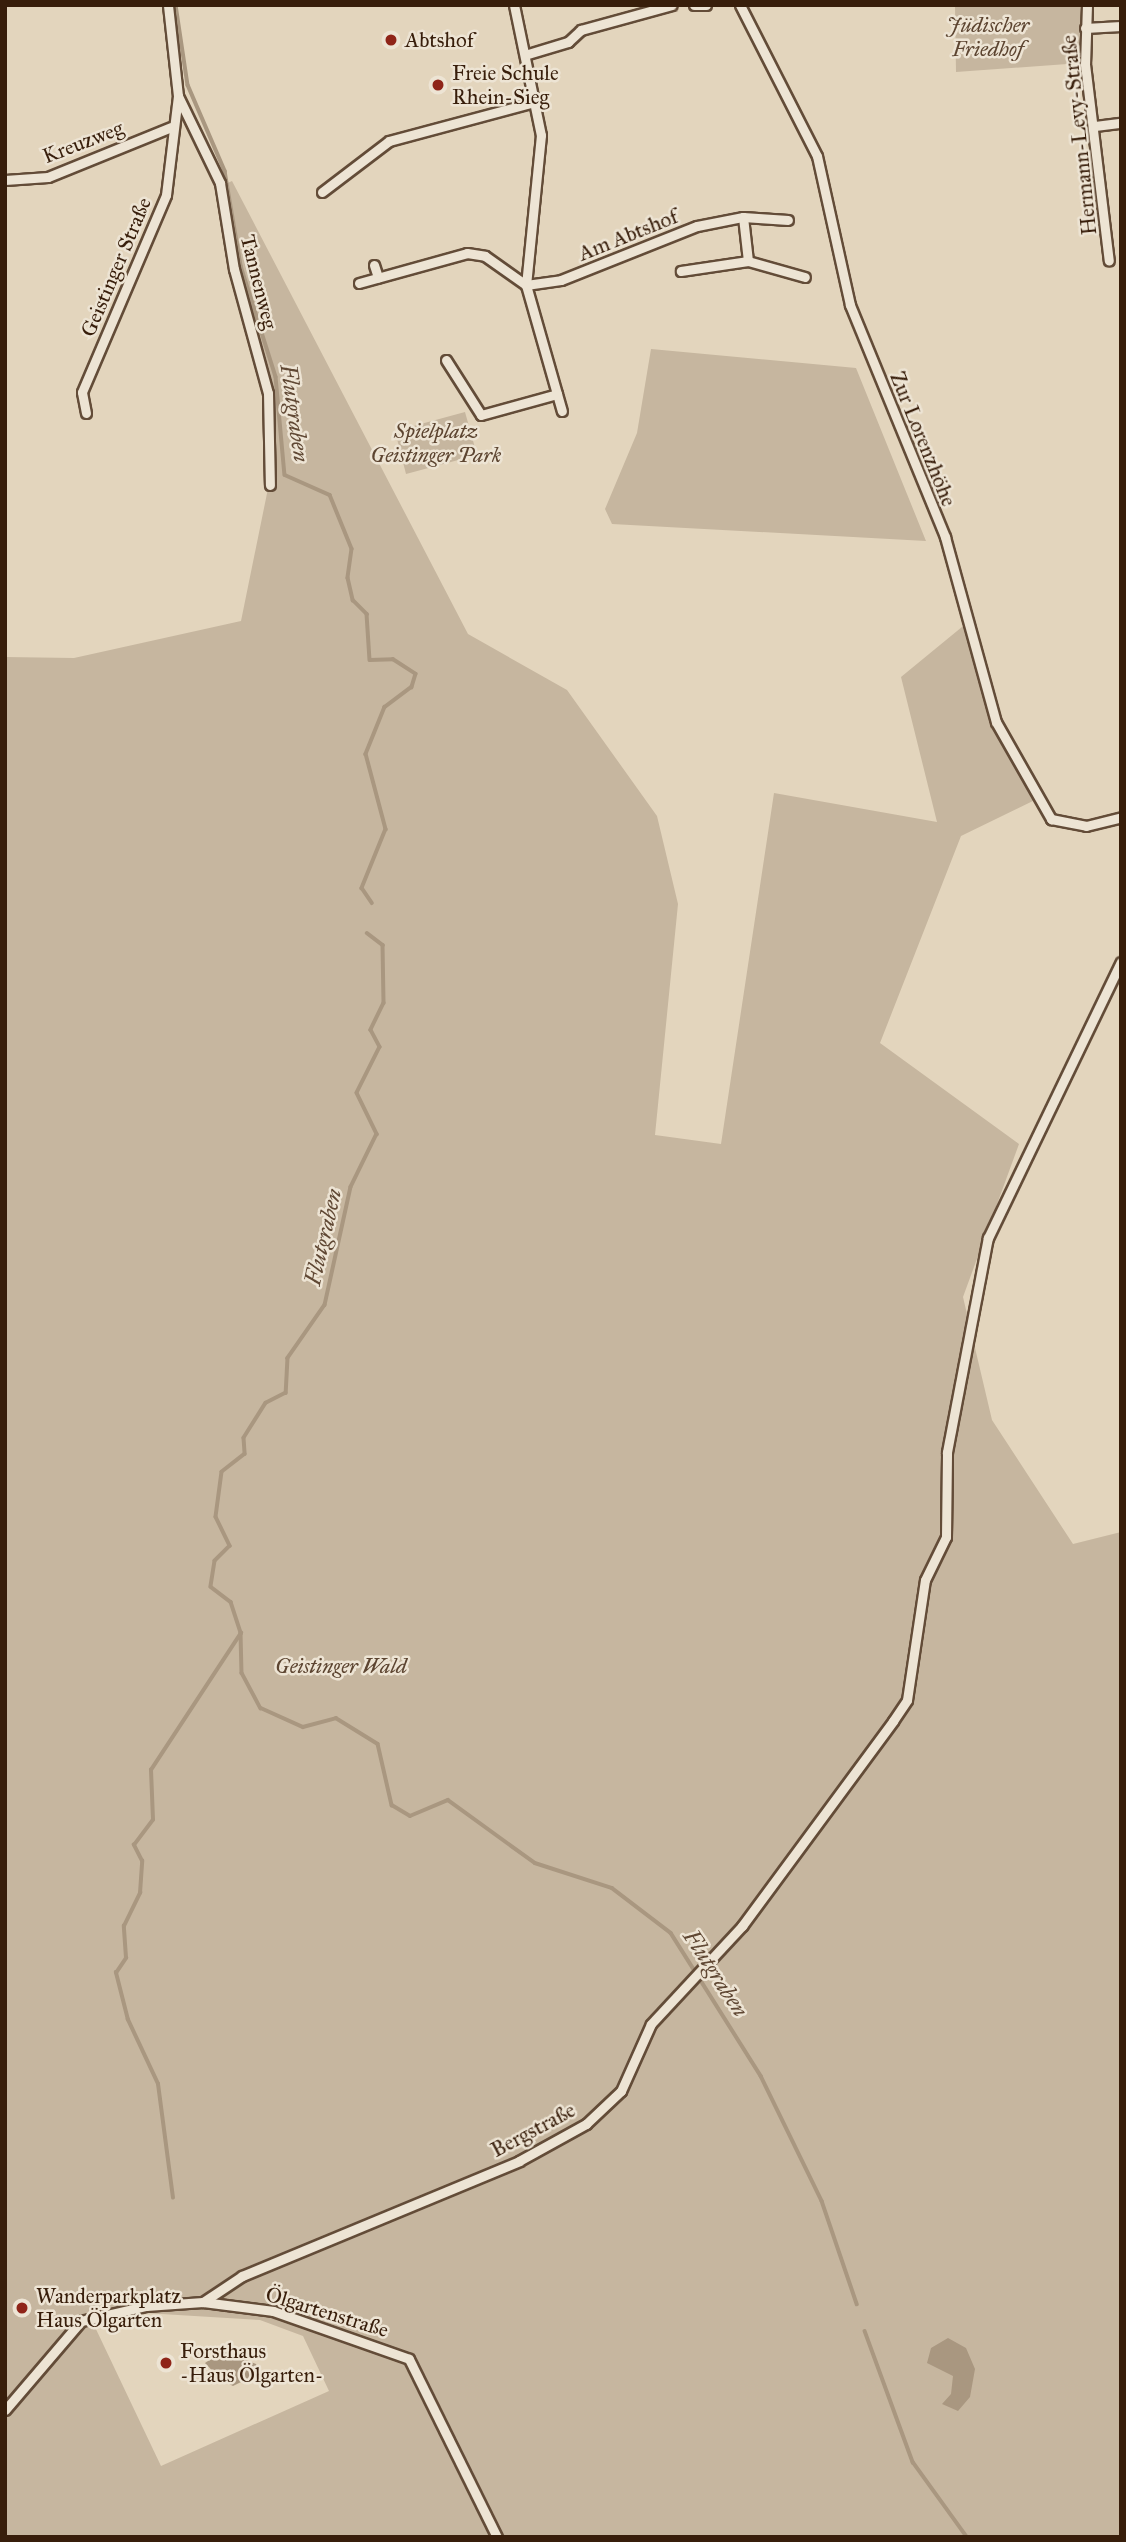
<!DOCTYPE html>
<meta charset="utf-8">
<style>
body{margin:0}
#map{position:relative;width:1126px;height:2542px;overflow:hidden;background:#e3d5bd;font-family:"IM FELL Great Primer",serif}
div>[style]{position:absolute}
.green>*{inset:0;background:#c6b69f}
.water>*{inset:0;background:#a99780}
.stream>*{height:3.5px;margin:-1.75px;padding:0 1.75px;transform-origin:1.75px;border-radius:1.75px;background:#a99780}
.roads{filter:drop-shadow(2px 0 #634c38) drop-shadow(-2px 0 #634c38) drop-shadow(0 2px #634c38) drop-shadow(0 -2px #634c38)}
.street>*{height:9px;margin:-4.5px;padding:0 4.5px;transform-origin:4.5px;border-radius:4.5px;background:#ede4d4}
.dots>*{width:19px;height:19px;translate:-50% -50%;box-sizing:border-box;border:4px solid #ede4d4;border-radius:50%}
span{translate:-50% -50%;white-space:nowrap;text-align:center;line-height:1.15;-webkit-text-stroke:5px #ede4d4;paint-order:stroke}
.park-label{font-size:21px;color:#5c4430;font-style:italic}
.poi-label{font-size:21px;color:#381e0b}
.left{translate:0 -50%;text-align:left}
.street-label{font-size:21px;color:#381e0b}
.water-label{font-size:23px;color:#604834;font-style:italic}
.frame{position:absolute;inset:0;border:7px solid #381e0b;pointer-events:none}
</style>
<div id="map">
<div class="green">
<i style="clip-path:polygon(955px 5px,1082px 5px,1081px 63px,956px 72px)"></i>
<i style="clip-path:polygon(evenodd,232px 181px,468px 634px,567px 690px,657px 816px,678px 904px,655px 1135px,721px 1144px,774px 793px,937px 822px,901px 677px,968px 622px,996px 721px,1037px 799px,961px 836px,880px 1043px,1019px 1144px,963px 1297px,992px 1420px,1073px 1544px,1121px 1532px,1121px 2537px,5px 2537px,5px 657px,74px 658px,241px 621px,274px 459px,268px 392px,234px 269px,221px 186px,232px 181px,145px 2313px,260px 2320px,303px 2336px,329px 2391px,161px 2466px,94px 2325px,145px 2313px)"></i>
<i style="clip-path:polygon(651px 349px,856px 368px,926px 541px,612px 524px,605px 509px,637px 433px)"></i>
<i style="clip-path:polygon(465px 412px,477px 455px,406px 474px,395px 431px)"></i>
</div>
<div class="water">
<i style="clip-path:polygon(948px 2338px,966px 2348px,975px 2369px,970px 2397px,958px 2411px,942px 2404px,951px 2394px,953px 2376px,927px 2363px,931px 2348px)"></i>
<i style="clip-path:polygon(223px 2351px,256px 2364px,259px 2373px,233px 2386px,221px 2380px,205px 2363px)"></i>
</div>
<div class="stream">
<i style="left:176px;top:5px;width:81px;rotate:81.5deg"></i>
<i style="left:188px;top:85px;width:94px;rotate:66.7deg"></i>
<i style="left:225px;top:171px;width:96px;rotate:80.4deg"></i>
<i style="left:241px;top:266px;width:116px;rotate:72.5deg"></i>
<i style="left:276px;top:377px;width:98px;rotate:84.8deg"></i>
<i style="left:285px;top:475px;width:49px;rotate:24deg"></i>
<i style="left:330px;top:495px;width:58px;rotate:67.8deg"></i>
<i style="left:352px;top:549px;width:29px;rotate:98deg"></i>
<i style="left:348px;top:578px;width:23px;rotate:77deg"></i>
<i style="left:353px;top:600px;width:20px;rotate:45deg"></i>
<i style="left:367px;top:614px;width:46px;rotate:86.3deg"></i>
<i style="left:370px;top:660px;width:23px;rotate:-2deg"></i>
<i style="left:393px;top:659px;width:27px;rotate:33deg"></i>
<i style="left:416px;top:674px;width:14px;rotate:107deg"></i>
<i style="left:412px;top:687px;width:34px;rotate:143deg"></i>
<i style="left:385px;top:707px;width:51px;rotate:112deg"></i>
<i style="left:366px;top:754px;width:78px;rotate:75.1deg"></i>
<i style="left:386px;top:829px;width:64px;rotate:112.1deg"></i>
<i style="left:362px;top:888px;width:18px;rotate:56deg"></i>
<i style="left:367px;top:933px;width:20px;rotate:37deg"></i>
<i style="left:383px;top:945px;width:58px;rotate:89deg"></i>
<i style="left:384px;top:1003px;width:30px;rotate:116deg"></i>
<i style="left:371px;top:1030px;width:19px;rotate:62deg"></i>
<i style="left:380px;top:1047px;width:51px;rotate:116.6deg"></i>
<i style="left:357px;top:1093px;width:46px;rotate:64deg"></i>
<i style="left:377px;top:1134px;width:59px;rotate:116.1deg"></i>
<i style="left:351px;top:1187px;width:121px;rotate:102.4deg"></i>
<i style="left:325px;top:1305px;width:65px;rotate:124.9deg"></i>
<i style="left:288px;top:1358px;width:35px;rotate:93deg"></i>
<i style="left:286px;top:1393px;width:22px;rotate:153deg"></i>
<i style="left:266px;top:1403px;width:41px;rotate:122.2deg"></i>
<i style="left:244px;top:1438px;width:16px;rotate:86deg"></i>
<i style="left:245px;top:1454px;width:29px;rotate:142deg"></i>
<i style="left:222px;top:1472px;width:45px;rotate:97.6deg"></i>
<i style="left:216px;top:1517px;width:32px;rotate:64deg"></i>
<i style="left:230px;top:1546px;width:21px;rotate:135deg"></i>
<i style="left:215px;top:1561px;width:26px;rotate:99deg"></i>
<i style="left:211px;top:1587px;width:25px;rotate:37deg"></i>
<i style="left:231px;top:1602px;width:33px;rotate:72deg"></i>
<i style="left:241px;top:1633px;width:40px;rotate:88.6deg"></i>
<i style="left:242px;top:1673px;width:40px;rotate:62deg"></i>
<i style="left:261px;top:1708px;width:46px;rotate:24.3deg"></i>
<i style="left:303px;top:1727px;width:34px;rotate:-15deg"></i>
<i style="left:336px;top:1718px;width:49px;rotate:31.8deg"></i>
<i style="left:378px;top:1744px;width:63px;rotate:77.1deg"></i>
<i style="left:392px;top:1805px;width:21px;rotate:31deg"></i>
<i style="left:410px;top:1816px;width:41px;rotate:-22.8deg"></i>
<i style="left:448px;top:1800px;width:107px;rotate:35.9deg"></i>
<i style="left:535px;top:1863px;width:81px;rotate:18deg"></i>
<i style="left:612px;top:1888px;width:74px;rotate:37.3deg"></i>
<i style="left:671px;top:1933px;width:169px;rotate:57.8deg"></i>
<i style="left:761px;top:2076px;width:139px;rotate:64deg"></i>
<i style="left:822px;top:2201px;width:109px;rotate:71.2deg"></i>
<i style="left:173px;top:2198px;width:115px;rotate:-97.5deg"></i>
<i style="left:158px;top:2084px;width:71px;rotate:-115.1deg"></i>
<i style="left:128px;top:2020px;width:49px;rotate:-104.3deg"></i>
<i style="left:116px;top:1973px;width:18px;rotate:-56deg"></i>
<i style="left:126px;top:1958px;width:32px;rotate:-94deg"></i>
<i style="left:124px;top:1926px;width:37px;rotate:-64deg"></i>
<i style="left:140px;top:1893px;width:32px;rotate:-86deg"></i>
<i style="left:142px;top:1861px;width:18px;rotate:-117deg"></i>
<i style="left:134px;top:1845px;width:31px;rotate:-53deg"></i>
<i style="left:153px;top:1820px;width:50px;rotate:-92.3deg"></i>
<i style="left:151px;top:1770px;width:164px;rotate:-56.7deg"></i>
<i style="left:865px;top:2331px;width:140px;rotate:69.9deg"></i>
<i style="left:913px;top:2462px;width:92px;rotate:54.2deg"></i>
</div>
<div class="roads">
<div class="street">
<i style="left:514px;top:5px;width:133px;rotate:78.3deg"></i>
<i style="left:541px;top:135px;width:151px;rotate:95.7deg"></i>
<i style="left:526px;top:285px;width:131px;rotate:74.1deg"></i>
<i style="left:694px;top:5px;width:12px"></i>
<i style="left:740px;top:5px;width:169px;rotate:63deg"></i>
<i style="left:817px;top:156px;width:153px;rotate:77.5deg"></i>
<i style="left:850px;top:305px;width:251px;rotate:67.7deg"></i>
<i style="left:945px;top:537px;width:192px;rotate:74.6deg"></i>
<i style="left:996px;top:722px;width:112px;rotate:60.4deg"></i>
<i style="left:1051px;top:819px;width:36px;rotate:11deg"></i>
<i style="left:1086px;top:826px;width:36px;rotate:-14deg"></i>
<i style="left:1087px;top:5px;width:59px;rotate:91.9deg"></i>
<i style="left:1085px;top:64px;width:198px;rotate:83.1deg"></i>
<i style="left:1085px;top:28px;width:36px;rotate:-3deg"></i>
<i style="left:528px;top:54px;width:42px;rotate:-16.7deg"></i>
<i style="left:568px;top:42px;width:18px;rotate:-43deg"></i>
<i style="left:581px;top:30px;width:94px;rotate:-15.4deg"></i>
<i style="left:178px;top:96px;width:97px;rotate:64.2deg"></i>
<i style="left:220px;top:183px;width:87px;rotate:80.8deg"></i>
<i style="left:234px;top:269px;width:129px;rotate:74.7deg"></i>
<i style="left:268px;top:393px;width:92px;rotate:88.8deg"></i>
<i style="left:1095px;top:126px;width:26px;rotate:-7deg"></i>
<i style="left:5px;top:180px;width:43px;rotate:-4deg"></i>
<i style="left:48px;top:177px;width:133px;rotate:-22.1deg"></i>
<i style="left:322px;top:192px;width:84px;rotate:-37.3deg"></i>
<i style="left:389px;top:141px;width:154px;rotate:-15deg"></i>
<i style="left:743px;top:217px;width:45px;rotate:3.8deg"></i>
<i style="left:748px;top:261px;width:59px;rotate:15.7deg"></i>
<i style="left:374px;top:265px;width:13px;rotate:72deg"></i>
<i style="left:359px;top:283px;width:112px;rotate:-15.5deg"></i>
<i style="left:467px;top:253px;width:18px;rotate:9deg"></i>
<i style="left:485px;top:256px;width:50px;rotate:35.3deg"></i>
<i style="left:526px;top:285px;width:35px;rotate:-8deg"></i>
<i style="left:561px;top:280px;width:146px;rotate:-21.7deg"></i>
<i style="left:697px;top:226px;width:47px;rotate:-11.1deg"></i>
<i style="left:743px;top:217px;width:44px;rotate:83.5deg"></i>
<i style="left:748px;top:261px;width:68px;rotate:171.5deg"></i>
<i style="left:446px;top:360px;width:65px;rotate:57.5deg"></i>
<i style="left:481px;top:415px;width:79px;rotate:-15.4deg"></i>
<i style="left:86px;top:413px;width:21px;rotate:-101deg"></i>
<i style="left:82px;top:392px;width:214px;rotate:-66.9deg"></i>
<i style="left:166px;top:195px;width:100px;rotate:-83.1deg"></i>
<i style="left:178px;top:96px;width:92px;rotate:-96.3deg"></i>
<i style="left:203px;top:2302px;width:47px;rotate:-33.7deg"></i>
<i style="left:242px;top:2276px;width:300px;rotate:-22.5deg"></i>
<i style="left:519px;top:2161px;width:77px;rotate:-28.9deg"></i>
<i style="left:586px;top:2124px;width:48px;rotate:-43.3deg"></i>
<i style="left:621px;top:2091px;width:73px;rotate:-65.9deg"></i>
<i style="left:651px;top:2024px;width:134px;rotate:-47.1deg"></i>
<i style="left:742px;top:1926px;width:255px;rotate:-53.6deg"></i>
<i style="left:893px;top:1721px;width:25px;rotate:-56deg"></i>
<i style="left:907px;top:1700px;width:121px;rotate:-81.5deg"></i>
<i style="left:925px;top:1580px;width:48px;rotate:-64deg"></i>
<i style="left:946px;top:1537px;width:85px;rotate:-89.3deg"></i>
<i style="left:947px;top:1452px;width:218px;rotate:-79.2deg"></i>
<i style="left:988px;top:1238px;width:306px;rotate:-64.3deg"></i>
<i style="left:5px;top:2410px;width:117px;rotate:-49.5deg"></i>
<i style="left:81px;top:2321px;width:67px;rotate:-13deg"></i>
<i style="left:146px;top:2306px;width:57px;rotate:-4deg"></i>
<i style="left:203px;top:2302px;width:71px;rotate:7.3deg"></i>
<i style="left:273px;top:2311px;width:144px;rotate:19.4deg"></i>
<i style="left:409px;top:2359px;width:199px;rotate:63.7deg"></i>
</div>
</div>
<div class="dots">
<i style="left:391px;top:40px;background:#8f2418"></i>
<i style="left:438px;top:85px;background:#8f2418"></i>
<i style="left:22px;top:2308px;background:#8f2418"></i>
<i style="left:166px;top:2363px;background:#8f2418"></i>
</div>
<div class="park-label">
<span style="left:988px;top:37px">Jüdischer<br>Friedhof</span>
<span style="left:436px;top:443px">Spielplatz<br>Geistinger Park</span>
<span style="left:341px;top:1666px">Geistinger Wald</span>
</div>
<div class="poi-label">
<span class="left" style="left:405px;top:40px">Abtshof</span>
<span class="left" style="left:452px;top:85px">Freie Schule<br>Rhein-Sieg</span>
<span class="left" style="left:36px;top:2308px">Wanderparkplatz<br>Haus Ölgarten</span>
<span class="left" style="left:180px;top:2363px">Forsthaus<br>-Haus Ölgarten-</span>
</div>
<div class="street-label">
<span style="left:1079px;top:135px;rotate:-96deg">Hermann-Levy-Straße</span>
<span style="left:83px;top:142px;rotate:-21deg">Kreuzweg</span>
<span style="left:628px;top:235px;rotate:-22deg">Am Abtshof</span>
<span style="left:116px;top:267px;rotate:-67deg">Geistinger Straße</span>
<span style="left:259px;top:282px;rotate:76deg">Tannenweg</span>
<span style="left:923px;top:439px;rotate:68deg">Zur Lorenzhöhe</span>
<span style="left:533px;top:2130px;rotate:-28deg">Bergstraße</span>
<span style="left:327px;top:2312px;rotate:17deg">Ölgartenstraße</span>
</div>
<div class="water-label">
<span style="left:295px;top:413px;rotate:82deg">Flutgraben</span>
<span style="left:323px;top:1237px;rotate:-77deg">Flutgraben</span>
<span style="left:716px;top:1973px;rotate:57deg">Flutgraben</span>
</div>
<div class="frame"></div>
</div>
